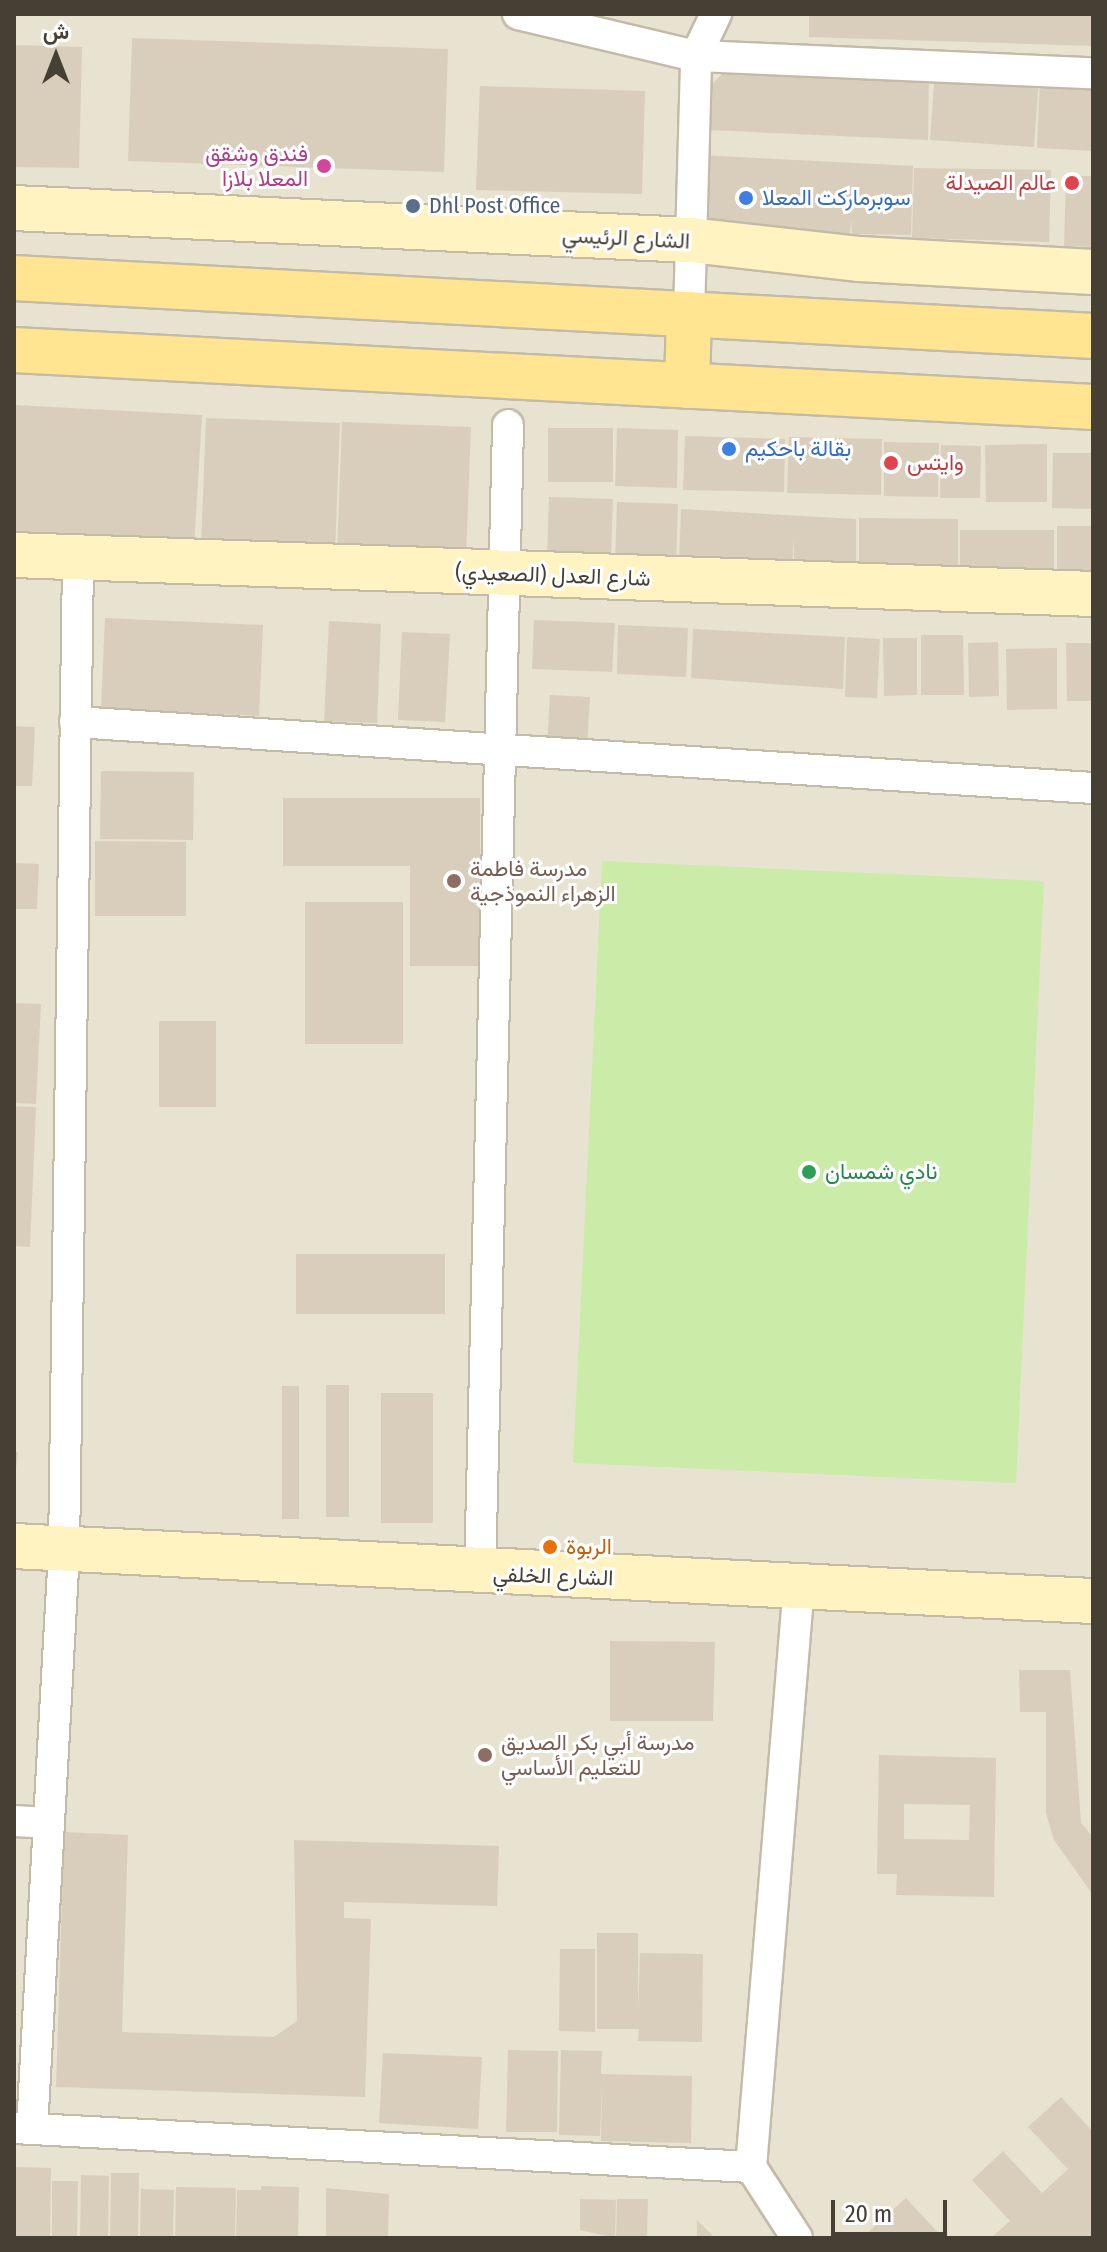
<!DOCTYPE html>
<meta charset="utf-8">
<style>
body{margin:0}
#map{position:relative;width:1107px;height:2252px;overflow:hidden;background:#f3efe3;font-family:"Fira Sans Condensed",Vazirmatn,sans-serif}
div>[style]{position:absolute}
.residential>*{inset:0;background:#e8e2d1}
.green>*{inset:0;background:#caeca8}
.building>*{inset:0;background:#d9cebb}
.roads{filter:drop-shadow(2px 0 #c3baa8) drop-shadow(-2px 0 #c3baa8) drop-shadow(0 2px #c3baa8) drop-shadow(0 -2px #c3baa8)}
.street>*{height:30px;margin:-15px;padding:0 15px;transform-origin:15px;border-radius:15px;background:#fff}
.secondary>*{height:44px;margin:-22px;padding:0 22px;transform-origin:22px;border-radius:22px;background:#fff3c2}
.primary>*{height:44px;margin:-22px;padding:0 22px;transform-origin:22px;border-radius:22px;background:#ffe491}
.dots>*{width:22px;height:22px;translate:-50% -50%;box-sizing:border-box;border:4px solid #fff;border-radius:50%}
span{translate:-50% -50%;white-space:nowrap;text-align:center;line-height:1.15;-webkit-text-stroke:6px #fff;paint-order:stroke}
.hotel-label{font-size:22px;color:#b23c85}
.right{translate:-100% -50%;text-align:right}
.health-label{font-size:22px;color:#be3a42}
.left{translate:0 -50%;text-align:left}
.shop-label{font-size:22px;color:#366cbe}
.service-label{font-size:22px;color:#4e5e75}
.street-label{font-size:22px;color:#463f33}
.education-label{font-size:22px;color:#785e54}
.leisure-label{font-size:22px;color:#27864d}
.food-label{font-size:22px;color:#c56008}
.frame{position:absolute;inset:0;border:16px solid #463f33;pointer-events:none}
.north{position:absolute;left:16px;top:16px;width:80px;height:80px;-webkit-text-stroke:6px #fff;paint-order:stroke;rotate:0deg;font-size:22px;font-weight:700;line-height:32px;text-align:center;color:#463f33}
.north::after{content:'';display:block;margin:auto;width:28px;height:36px;background:#463f33;clip-path:polygon(50% 0,100% 100%,50% 72%,0 100%)}
.scale{position:absolute;left:831px;top:2200px;width:116px;height:36px;box-sizing:border-box;border:4px solid #463f33;border-top:0;padding-left:10px;font-size:24px;line-height:28px;white-space:nowrap;color:#463f33;-webkit-text-stroke:6px #fff;paint-order:stroke}
</style>
<div id="map">
<div class="residential">
<i style="clip-path:polygon(14px 14px,1093px 14px,1093px 2238px,14px 2238px)"></i>
</div>
<div class="green">
<i style="clip-path:polygon(602px 861px,1044px 881px,1016px 1483px,573px 1463px)"></i>
</div>
<div class="building">
<i style="clip-path:polygon(809px 14px,1093px 14px,1093px 46px,809px 37px)"></i>
<i style="clip-path:polygon(132px 38px,448px 49px,444px 172px,128px 161px)"></i>
<i style="clip-path:polygon(14px 45px,82px 47px,79px 168px,14px 167px)"></i>
<i style="clip-path:polygon(929px 66px,928px 140px,709px 130px,710px 86px,725px 71px)"></i>
<i style="clip-path:polygon(935px 71px,1039px 78px,1034px 147px,930px 140px)"></i>
<i style="clip-path:polygon(1040px 78px,1093px 81px,1093px 151px,1037px 148px)"></i>
<i style="clip-path:polygon(480px 86px,645px 91px,642px 194px,476px 190px)"></i>
<i style="clip-path:polygon(699px 155px,913px 166px,911px 235px,852px 234px,851px 220px,850px 235px,727px 232px,711px 223px,698px 203px)"></i>
<i style="clip-path:polygon(914px 168px,1051px 170px,1049px 242px,912px 238px)"></i>
<i style="clip-path:polygon(1066px 176px,1093px 176px,1093px 247px,1064px 246px)"></i>
<i style="clip-path:polygon(14px 405px,202px 415px,194px 546px,14px 536px)"></i>
<i style="clip-path:polygon(206px 418px,340px 423px,335px 553px,201px 548px)"></i>
<i style="clip-path:polygon(342px 422px,471px 427px,466px 557px,337px 553px)"></i>
<i style="clip-path:polygon(548px 428px,613px 428px,613px 482px,548px 482px)"></i>
<i style="clip-path:polygon(617px 428px,678px 430px,677px 488px,615px 486px)"></i>
<i style="clip-path:polygon(685px 436px,785px 439px,784px 492px,683px 490px)"></i>
<i style="clip-path:polygon(789px 437px,882px 439px,881px 495px,787px 493px)"></i>
<i style="clip-path:polygon(884px 442px,939px 443px,938px 497px,884px 496px)"></i>
<i style="clip-path:polygon(1047px 444px,1047px 502px,986px 502px,985px 445px)"></i>
<i style="clip-path:polygon(941px 445px,981px 446px,980px 498px,940px 498px)"></i>
<i style="clip-path:polygon(1053px 453px,1093px 453px,1093px 509px,1052px 508px)"></i>
<i style="clip-path:polygon(549px 497px,613px 499px,611px 561px,547px 558px)"></i>
<i style="clip-path:polygon(617px 502px,678px 504px,676px 563px,615px 561px)"></i>
<i style="clip-path:polygon(681px 509px,856px 519px,856px 574px,794px 574px,794px 539px,792px 567px,679px 563px)"></i>
<i style="clip-path:polygon(859px 518px,958px 519px,958px 580px,859px 579px)"></i>
<i style="clip-path:polygon(1057px 526px,1093px 526px,1093px 584px,1057px 584px)"></i>
<i style="clip-path:polygon(960px 530px,1054px 530px,1054px 580px,960px 580px)"></i>
<i style="clip-path:polygon(105px 618px,263px 625px,259px 716px,101px 708px)"></i>
<i style="clip-path:polygon(534px 620px,615px 623px,612px 672px,532px 669px)"></i>
<i style="clip-path:polygon(329px 621px,381px 624px,377px 723px,324px 721px)"></i>
<i style="clip-path:polygon(618px 625px,688px 628px,686px 677px,617px 674px)"></i>
<i style="clip-path:polygon(693px 629px,845px 637px,843px 689px,691px 678px)"></i>
<i style="clip-path:polygon(402px 632px,450px 634px,445px 722px,398px 720px)"></i>
<i style="clip-path:polygon(921px 635px,963px 635px,964px 695px,921px 695px)"></i>
<i style="clip-path:polygon(847px 637px,880px 639px,877px 698px,845px 697px)"></i>
<i style="clip-path:polygon(883px 638px,917px 638px,917px 695px,884px 696px)"></i>
<i style="clip-path:polygon(998px 642px,999px 696px,969px 697px,968px 643px)"></i>
<i style="clip-path:polygon(1066px 643px,1093px 643px,1093px 701px,1067px 701px)"></i>
<i style="clip-path:polygon(1057px 648px,1057px 709px,1007px 710px,1006px 649px)"></i>
<i style="clip-path:polygon(550px 695px,590px 697px,587px 748px,547px 746px)"></i>
<i style="clip-path:polygon(14px 726px,35px 727px,32px 786px,14px 786px)"></i>
<i style="clip-path:polygon(101px 771px,194px 772px,193px 840px,100px 839px)"></i>
<i style="clip-path:polygon(283px 798px,480px 798px,480px 966px,410px 966px,410px 866px,283px 866px)"></i>
<i style="clip-path:polygon(95px 841px,186px 842px,186px 916px,95px 916px)"></i>
<i style="clip-path:polygon(14px 863px,39px 864px,37px 909px,14px 909px)"></i>
<i style="clip-path:polygon(305px 902px,403px 902px,403px 1044px,305px 1044px)"></i>
<i style="clip-path:polygon(14px 1003px,41px 1004px,36px 1104px,14px 1103px)"></i>
<i style="clip-path:polygon(159px 1021px,216px 1021px,216px 1107px,159px 1107px)"></i>
<i style="clip-path:polygon(14px 1106px,36px 1107px,30px 1247px,14px 1246px)"></i>
<i style="clip-path:polygon(296px 1254px,445px 1254px,445px 1314px,296px 1314px)"></i>
<i style="clip-path:polygon(326px 1385px,349px 1385px,349px 1517px,326px 1517px)"></i>
<i style="clip-path:polygon(282px 1386px,299px 1386px,299px 1519px,282px 1519px)"></i>
<i style="clip-path:polygon(381px 1393px,433px 1393px,433px 1523px,381px 1523px)"></i>
<i style="clip-path:polygon(14px 1452px,18px 1452px,14px 1485px)"></i>
<i style="clip-path:polygon(610px 1641px,715px 1642px,713px 1721px,610px 1721px)"></i>
<i style="clip-path:polygon(1019px 1670px,1070px 1670px,1081px 1823px,1093px 1837px,1093px 1895px,1054px 1840px,1046px 1813px,1046px 1712px,1020px 1712px)"></i>
<i style="clip-path:polygon(evenodd,879px 1755px,996px 1758px,994px 1897px,896px 1895px,897px 1874px,877px 1874px,879px 1755px,904px 1804px,970px 1805px,969px 1840px,904px 1839px,904px 1804px)"></i>
<i style="clip-path:polygon(64px 1832px,128px 1835px,122px 2032px,274px 2037px,297px 2021px,294px 1840px,499px 1846px,497px 1906px,344px 1902px,344px 1918px,371px 1919px,365px 2097px,56px 2087px)"></i>
<i style="clip-path:polygon(597px 1933px,638px 1933px,638px 2009px,640px 1953px,703px 1954px,702px 2042px,638px 2041px,639px 2029px,597px 2029px)"></i>
<i style="clip-path:polygon(560px 1949px,595px 1949px,595px 2032px,559px 2031px)"></i>
<i style="clip-path:polygon(508px 2050px,558px 2051px,557px 2132px,506px 2132px)"></i>
<i style="clip-path:polygon(561px 2050px,602px 2051px,601px 2074px,692px 2076px,691px 2143px,601px 2141px,602px 2087px,600px 2136px,559px 2135px)"></i>
<i style="clip-path:polygon(383px 2053px,482px 2057px,478px 2129px,379px 2123px)"></i>
<i style="clip-path:polygon(1061px 2097px,1093px 2132px,1093px 2238px,991px 2238px,1010px 2221px,972px 2180px,1003px 2151px,1042px 2193px,1068px 2169px,1028px 2127px)"></i>
<i style="clip-path:polygon(14px 2167px,51px 2168px,50px 2238px,14px 2238px)"></i>
<i style="clip-path:polygon(111px 2173px,139px 2173px,138px 2238px,110px 2238px)"></i>
<i style="clip-path:polygon(81px 2175px,109px 2176px,108px 2238px,80px 2238px)"></i>
<i style="clip-path:polygon(52px 2181px,78px 2181px,77px 2238px,52px 2238px)"></i>
<i style="clip-path:polygon(261px 2186px,299px 2187px,298px 2238px,236px 2238px,237px 2190px,261px 2190px)"></i>
<i style="clip-path:polygon(176px 2187px,236px 2188px,235px 2238px,175px 2238px)"></i>
<i style="clip-path:polygon(326px 2188px,389px 2194px,388px 2238px,326px 2238px)"></i>
<i style="clip-path:polygon(141px 2189px,174px 2190px,173px 2238px,140px 2238px)"></i>
<i style="clip-path:polygon(906px 2198px,943px 2238px,865px 2235px)"></i>
<i style="clip-path:polygon(580px 2199px,616px 2200px,615px 2238px,580px 2230px)"></i>
<i style="clip-path:polygon(617px 2199px,648px 2199px,647px 2236px,616px 2238px)"></i>
<i style="clip-path:polygon(697px 2220px,715px 2238px,697px 2238px)"></i>
</div>
<div class="roads">
<div class="street">
<i style="left:518px;top:14px;width:183px;rotate:13.3deg"></i>
<i style="left:696px;top:56px;width:397px;rotate:2.5deg"></i>
<i style="left:689px;top:314px;width:258px;rotate:-88.4deg"></i>
<i style="left:696px;top:56px;width:47px;rotate:-64.5deg"></i>
<i style="left:75px;top:722px;width:1020px;rotate:3.71deg"></i>
<i style="left:480px;top:1573px;width:1148px;rotate:-88.6deg"></i>
<i style="left:14px;top:1821px;width:35px;rotate:3deg"></i>
<i style="left:14px;top:2128px;width:738px;rotate:3.03deg"></i>
<i style="left:32px;top:2129px;width:579px;rotate:-86.83deg"></i>
<i style="left:64px;top:1551px;width:993px;rotate:-89.19deg"></i>
<i style="left:797px;top:2238px;width:85px;rotate:-122.9deg"></i>
<i style="left:751px;top:2167px;width:584px;rotate:-85.29deg"></i>
</div>
<div class="secondary">
<i style="left:14px;top:208px;width:677px;rotate:2.71deg"></i>
<i style="left:690px;top:240px;width:171px;rotate:6.4deg"></i>
<i style="left:860px;top:259px;width:233px;rotate:3.2deg"></i>
<i style="left:14px;top:555px;width:1080px;rotate:2.07deg"></i>
<i style="left:14px;top:1546px;width:1080px;rotate:2.92deg"></i>
</div>
<div class="primary">
<i style="left:14px;top:278px;width:1081px;rotate:3.08deg"></i>
<i style="left:14px;top:350px;width:1081px;rotate:3.02deg"></i>
<i style="left:687px;top:386px;width:72px;rotate:-88.4deg"></i>
</div>
</div>
<div class="dots">
<i style="left:324px;top:166px;background:#d1479c"></i>
<i style="left:1072px;top:183px;background:#e0444e"></i>
<i style="left:746px;top:198px;background:#3f7fe0"></i>
<i style="left:413px;top:206px;background:#5c6f8a"></i>
<i style="left:729px;top:449px;background:#3f7fe0"></i>
<i style="left:891px;top:463px;background:#e0444e"></i>
<i style="left:454px;top:881px;background:#8d6e63"></i>
<i style="left:809px;top:1172px;background:#2e9e5b"></i>
<i style="left:550px;top:1547px;background:#e8710a"></i>
<i style="left:485px;top:1755px;background:#8d6e63"></i>
</div>
<div class="hotel-label">
<span class="right" style="left:308px;top:166px">فندق وشقق<br>المعلا بلازا</span>
</div>
<div class="health-label">
<span class="right" style="left:1056px;top:183px">عالم الصيدلة</span>
<span class="left" style="left:907px;top:463px">وايتس</span>
</div>
<div class="shop-label">
<span class="left" style="left:762px;top:198px">سوبرماركت المعلا</span>
<span class="left" style="left:745px;top:449px">بقالة باحكيم</span>
</div>
<div class="service-label">
<span class="left" style="left:429px;top:206px">Dhl Post Office</span>
</div>
<div class="street-label">
<span style="left:626px;top:238px;rotate:3deg">الشارع الرئيسي</span>
<span style="left:553px;top:575px;rotate:2deg">شارع العدل (الصعيدي)</span>
<span style="left:553px;top:1576px;rotate:2deg">الشارع الخلفي</span>
</div>
<div class="education-label">
<span class="left" style="left:470px;top:881px">مدرسة فاطمة<br>الزهراء النموذجية</span>
<span class="left" style="left:501px;top:1755px">مدرسة أبي بكر الصديق<br>للتعليم الأساسي</span>
</div>
<div class="leisure-label">
<span class="left" style="left:825px;top:1172px">نادي شمسان</span>
</div>
<div class="food-label">
<span class="left" style="left:566px;top:1547px">الربوة</span>
</div>
<div class="frame"></div>
<div class="north">ش</div>
<div class="scale">20 m</div>
</div>
